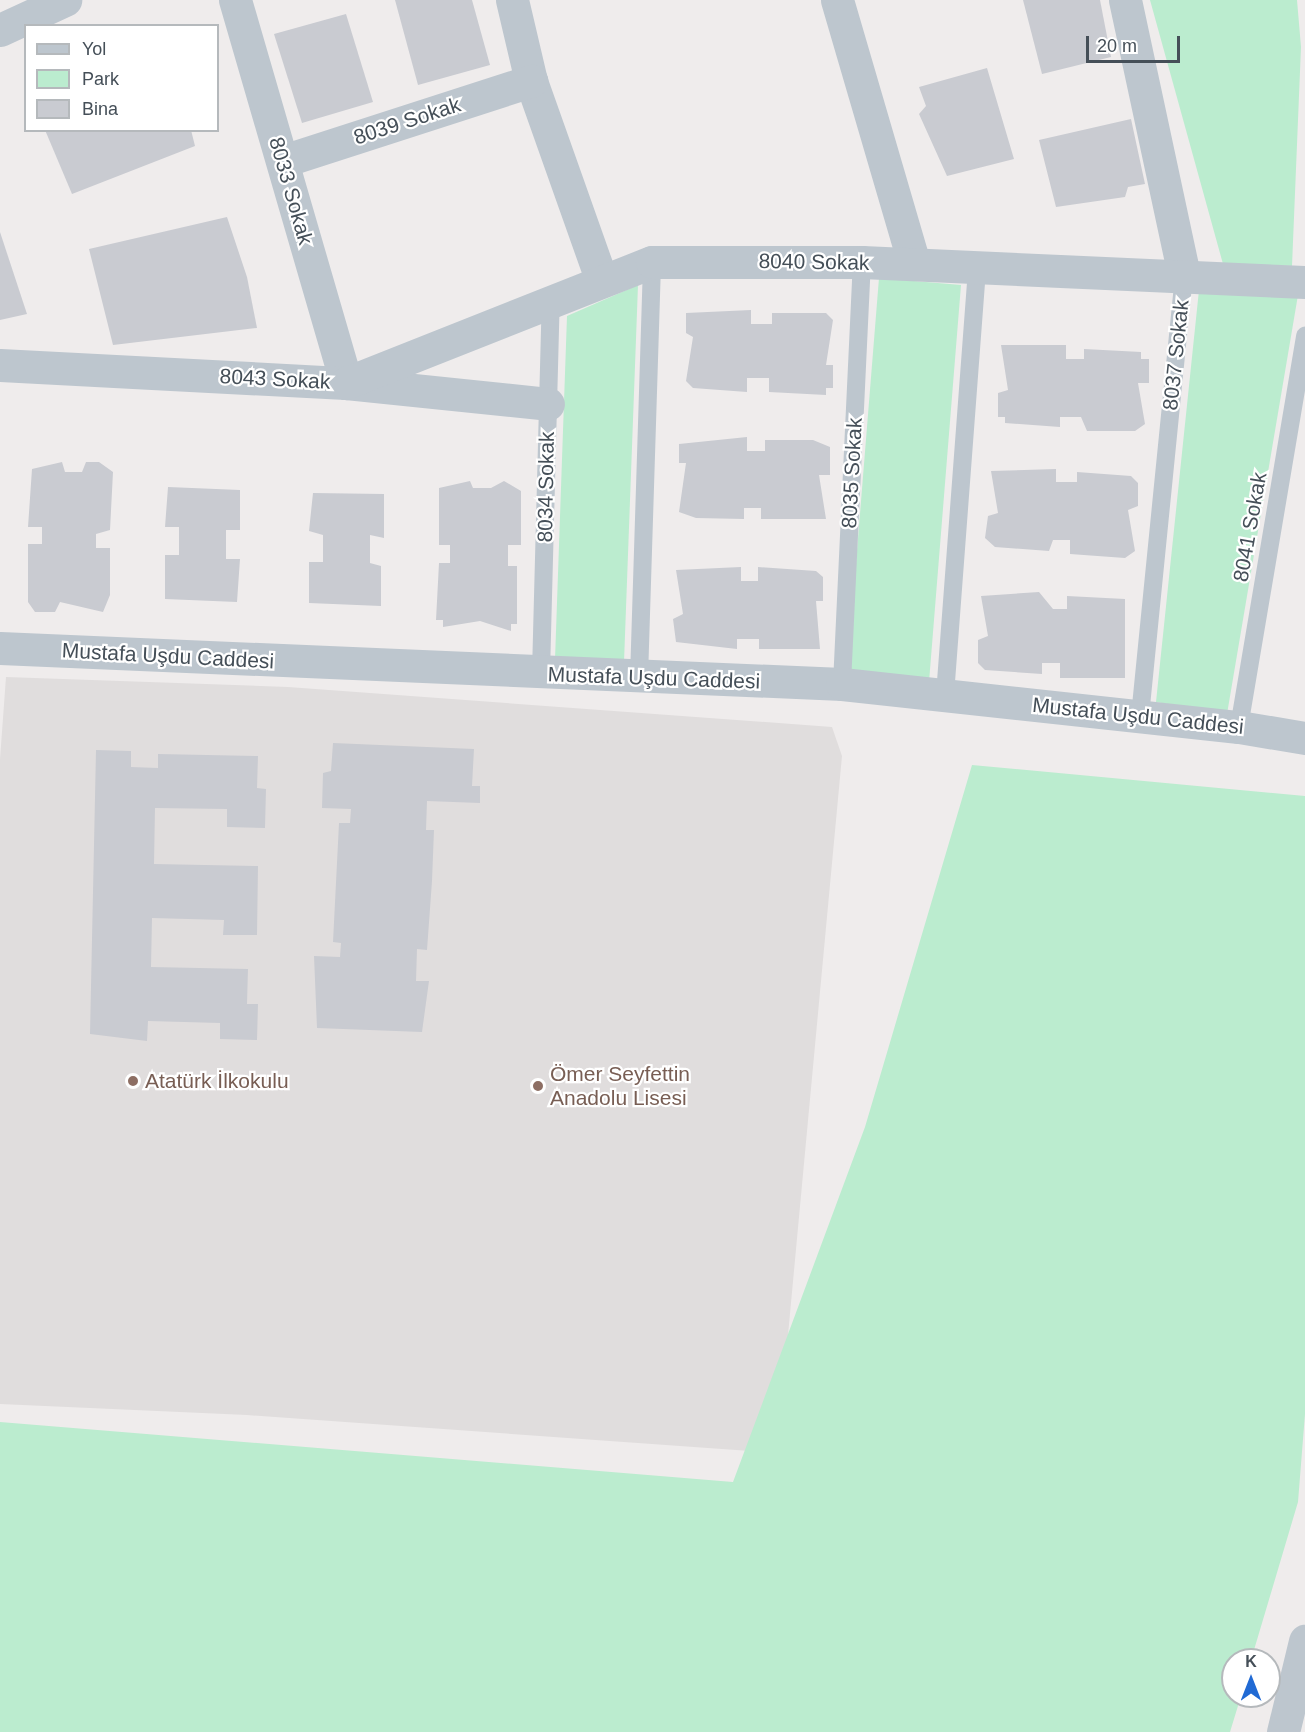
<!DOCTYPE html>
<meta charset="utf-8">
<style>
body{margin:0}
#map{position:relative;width:1305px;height:1732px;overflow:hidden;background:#efecec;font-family:Helvetica,sans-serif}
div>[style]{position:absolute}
.education>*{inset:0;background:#e0dddd}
.green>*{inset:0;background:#bbeccf}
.building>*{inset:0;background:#c9cbd1}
.service>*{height:18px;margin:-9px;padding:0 9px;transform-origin:9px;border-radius:9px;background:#bdc6ce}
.minor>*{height:33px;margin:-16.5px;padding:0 16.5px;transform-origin:16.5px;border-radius:16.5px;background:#bdc6ce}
.dots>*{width:16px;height:16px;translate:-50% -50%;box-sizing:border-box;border:3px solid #fff;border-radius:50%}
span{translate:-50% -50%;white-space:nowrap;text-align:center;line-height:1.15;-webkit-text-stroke:4.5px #fff;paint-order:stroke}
.street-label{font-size:21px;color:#454f58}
.education-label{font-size:21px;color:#785e54}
.left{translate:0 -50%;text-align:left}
.legend{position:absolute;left:24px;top:24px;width:195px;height:108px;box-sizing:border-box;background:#fff;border:2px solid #b5b9bc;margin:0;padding:8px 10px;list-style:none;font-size:18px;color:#454f58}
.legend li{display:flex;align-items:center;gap:12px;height:30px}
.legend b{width:30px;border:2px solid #b5b9bc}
.north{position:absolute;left:1221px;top:1648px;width:60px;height:60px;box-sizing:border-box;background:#fff;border:2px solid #b5b9bc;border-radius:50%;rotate:0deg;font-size:16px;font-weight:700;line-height:24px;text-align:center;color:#454f58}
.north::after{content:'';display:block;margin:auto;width:21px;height:27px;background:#216ad4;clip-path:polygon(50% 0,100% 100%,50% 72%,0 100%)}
.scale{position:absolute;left:1086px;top:36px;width:94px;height:27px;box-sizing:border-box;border:3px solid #454f58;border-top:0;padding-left:8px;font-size:18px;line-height:21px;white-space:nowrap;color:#454f58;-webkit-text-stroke:4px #fff;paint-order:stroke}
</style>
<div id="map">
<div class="education">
<i style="clip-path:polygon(6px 677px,288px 687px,832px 727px,842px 756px,777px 1453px,247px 1415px,0 1404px,0 759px)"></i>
</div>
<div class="green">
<i style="clip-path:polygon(1150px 0,1297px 0,1301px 47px,1292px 266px,1223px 264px)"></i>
<i style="clip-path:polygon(879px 278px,961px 285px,929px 682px,847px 675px)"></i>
<i style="clip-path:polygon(638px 285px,624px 662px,555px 660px,567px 316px)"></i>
<i style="clip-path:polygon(1199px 290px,1298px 295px,1227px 714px,1156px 702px)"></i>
<i style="clip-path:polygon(972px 765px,1305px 796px,1305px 1414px,1298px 1502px,1251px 1660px,1233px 1660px,1233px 1696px,1241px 1696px,1230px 1732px,0 1732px,0 1422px,733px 1482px,865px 1127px)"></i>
</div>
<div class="building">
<i style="clip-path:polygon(395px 0,472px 0,490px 65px,418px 85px)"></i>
<i style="clip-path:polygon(1023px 0,1100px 0,1111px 57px,1042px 74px)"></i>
<i style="clip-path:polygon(346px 14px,373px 102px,302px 123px,274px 34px)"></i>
<i style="clip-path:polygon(987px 68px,1014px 159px,947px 176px,919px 114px,926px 106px,919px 87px)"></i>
<i style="clip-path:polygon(1131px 119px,1145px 184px,1128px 187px,1125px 197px,1056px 207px,1039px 140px)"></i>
<i style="clip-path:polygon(45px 130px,191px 130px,195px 146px,72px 194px)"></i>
<i style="clip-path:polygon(227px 217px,247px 277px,257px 328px,113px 345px,89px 249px)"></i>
<i style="clip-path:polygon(0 232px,27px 314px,0 320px)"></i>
<i style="clip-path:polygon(751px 310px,751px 324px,772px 324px,772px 313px,826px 313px,833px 320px,826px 365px,833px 365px,833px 388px,826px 388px,826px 395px,769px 392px,769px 378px,747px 378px,747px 392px,693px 388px,686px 381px,693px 337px,686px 333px,686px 313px)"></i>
<i style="clip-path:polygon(1001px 345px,1066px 345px,1066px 359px,1084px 359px,1084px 349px,1141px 352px,1141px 359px,1149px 359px,1149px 383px,1138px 383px,1145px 424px,1135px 431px,1087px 431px,1081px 417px,1060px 417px,1060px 427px,1005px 423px,1005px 417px,998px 417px,998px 393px,1008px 390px)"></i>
<i style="clip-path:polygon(747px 437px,747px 451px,765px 451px,765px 440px,813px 440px,830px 447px,830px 475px,819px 475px,826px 519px,761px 519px,761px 508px,744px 508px,744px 519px,696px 518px,679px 512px,686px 463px,679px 463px,679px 444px)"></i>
<i style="clip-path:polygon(62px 462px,65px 472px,82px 472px,86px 462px,99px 462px,113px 472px,110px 530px,96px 534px,96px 548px,110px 548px,110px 595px,103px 612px,60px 602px,55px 612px,35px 612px,28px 602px,28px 544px,42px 544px,42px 527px,28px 527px,32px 469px)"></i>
<i style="clip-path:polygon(1056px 469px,1056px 482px,1077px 482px,1077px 472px,1131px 476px,1138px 483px,1138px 506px,1128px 510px,1135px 551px,1125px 558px,1070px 554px,1070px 540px,1053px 540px,1049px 551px,995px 547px,985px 538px,988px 516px,998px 513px,991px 471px)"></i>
<i style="clip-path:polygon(470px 481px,473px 488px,491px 488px,504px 481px,521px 491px,521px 545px,508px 545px,508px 566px,517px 566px,517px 624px,511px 624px,511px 631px,480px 621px,443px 627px,443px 620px,436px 620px,439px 563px,450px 563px,450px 545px,439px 545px,439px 488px)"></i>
<i style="clip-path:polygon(168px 487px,240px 490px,240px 530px,226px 530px,226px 559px,240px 559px,237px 602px,165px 599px,165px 555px,179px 555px,179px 527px,165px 527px)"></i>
<i style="clip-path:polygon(313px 493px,384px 494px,384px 538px,370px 535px,370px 563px,381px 566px,381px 606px,309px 603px,309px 562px,323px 562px,323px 535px,309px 531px)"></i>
<i style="clip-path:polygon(741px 567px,741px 581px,758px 581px,758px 567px,816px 571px,823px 577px,823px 601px,816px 601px,820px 649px,759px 649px,759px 639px,737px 639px,737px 649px,676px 642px,673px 619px,683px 614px,676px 570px)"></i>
<i style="clip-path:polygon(1039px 592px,1053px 609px,1067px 609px,1067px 596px,1125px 599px,1125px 678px,1060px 678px,1060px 663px,1042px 663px,1042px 674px,985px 670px,978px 663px,978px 640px,988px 636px,981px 596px)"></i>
<i style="clip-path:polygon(333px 743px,474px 749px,472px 786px,480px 786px,480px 803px,427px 801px,426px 830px,434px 830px,432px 881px,427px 950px,417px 949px,416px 981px,429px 981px,422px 1032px,317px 1028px,314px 956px,340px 957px,341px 943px,333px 942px,339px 823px,350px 823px,351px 809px,322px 808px,323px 773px,331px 771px)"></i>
<i style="clip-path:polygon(96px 750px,131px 751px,131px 767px,158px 768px,158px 754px,258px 756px,257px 788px,266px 789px,265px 828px,227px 827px,227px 809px,155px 808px,154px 864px,258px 866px,257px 935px,223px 935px,224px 920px,152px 918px,151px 967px,248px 969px,247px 1004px,258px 1004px,257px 1040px,220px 1039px,220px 1023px,148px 1021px,147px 1041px,90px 1034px)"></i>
</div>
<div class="service">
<i style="left:541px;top:673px;width:372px;rotate:-88.5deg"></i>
<i style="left:639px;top:678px;width:416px;rotate:-88.2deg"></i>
<i style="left:842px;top:684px;width:422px;rotate:-87.3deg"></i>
<i style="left:945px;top:695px;width:429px;rotate:-85.7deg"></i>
<i style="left:1140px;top:716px;width:442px;rotate:-84.3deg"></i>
<i style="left:1239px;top:727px;width:397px;rotate:-80.4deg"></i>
</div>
<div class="minor">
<i style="left:235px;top:0;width:399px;rotate:73.8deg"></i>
<i style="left:512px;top:0;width:83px;rotate:76.8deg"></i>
<i style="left:531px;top:81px;width:212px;rotate:70.5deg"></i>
<i style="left:837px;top:0;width:275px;rotate:73.7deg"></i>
<i style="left:1125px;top:0;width:282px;rotate:77.9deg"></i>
<i style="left:0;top:30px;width:72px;rotate:-24.8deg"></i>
<i style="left:283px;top:161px;width:261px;rotate:-17.9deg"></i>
<i style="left:0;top:365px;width:346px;rotate:3deg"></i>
<i style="left:346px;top:383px;width:203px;rotate:5.9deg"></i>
<i style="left:346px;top:383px;width:329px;rotate:-21.6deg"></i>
<i style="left:652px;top:262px;width:210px"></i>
<i style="left:862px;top:262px;width:443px;rotate:2.6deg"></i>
<i style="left:0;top:648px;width:843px;rotate:2.45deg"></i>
<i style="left:842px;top:684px;width:399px;rotate:6.2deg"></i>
<i style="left:1239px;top:727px;width:67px;rotate:9.5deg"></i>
<i style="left:1283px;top:1732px;width:94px;rotate:-76.4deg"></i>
</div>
<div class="dots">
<i style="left:133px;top:1081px;background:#8d6e63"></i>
<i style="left:538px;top:1086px;background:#8d6e63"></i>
</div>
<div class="street-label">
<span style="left:407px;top:121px;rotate:-18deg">8039 Sokak</span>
<span style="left:291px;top:191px;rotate:74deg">8033 Sokak</span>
<span style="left:814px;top:262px;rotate:1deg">8040 Sokak</span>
<span style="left:1176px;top:355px;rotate:-84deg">8037 Sokak</span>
<span style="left:275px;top:379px;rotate:3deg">8043 Sokak</span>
<span style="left:852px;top:473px;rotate:-87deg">8035 Sokak</span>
<span style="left:546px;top:487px;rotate:-89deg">8034 Sokak</span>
<span style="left:1250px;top:527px;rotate:-80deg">8041 Sokak</span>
<span style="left:168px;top:656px;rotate:3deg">Mustafa Uşdu Caddesi</span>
<span style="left:654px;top:678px;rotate:2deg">Mustafa Uşdu Caddesi</span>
<span style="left:1138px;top:716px;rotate:6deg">Mustafa Uşdu Caddesi</span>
</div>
<div class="education-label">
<span class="left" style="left:550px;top:1086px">Ömer Seyfettin<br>Anadolu Lisesi</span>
<span class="left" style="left:145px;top:1081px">Atatürk İlkokulu</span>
</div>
<ul class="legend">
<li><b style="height:8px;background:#bdc6ce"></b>Yol</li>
<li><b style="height:16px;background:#bbeccf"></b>Park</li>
<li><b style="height:16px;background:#c9cbd1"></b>Bina</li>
</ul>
<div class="north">K</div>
<div class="scale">20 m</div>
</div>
